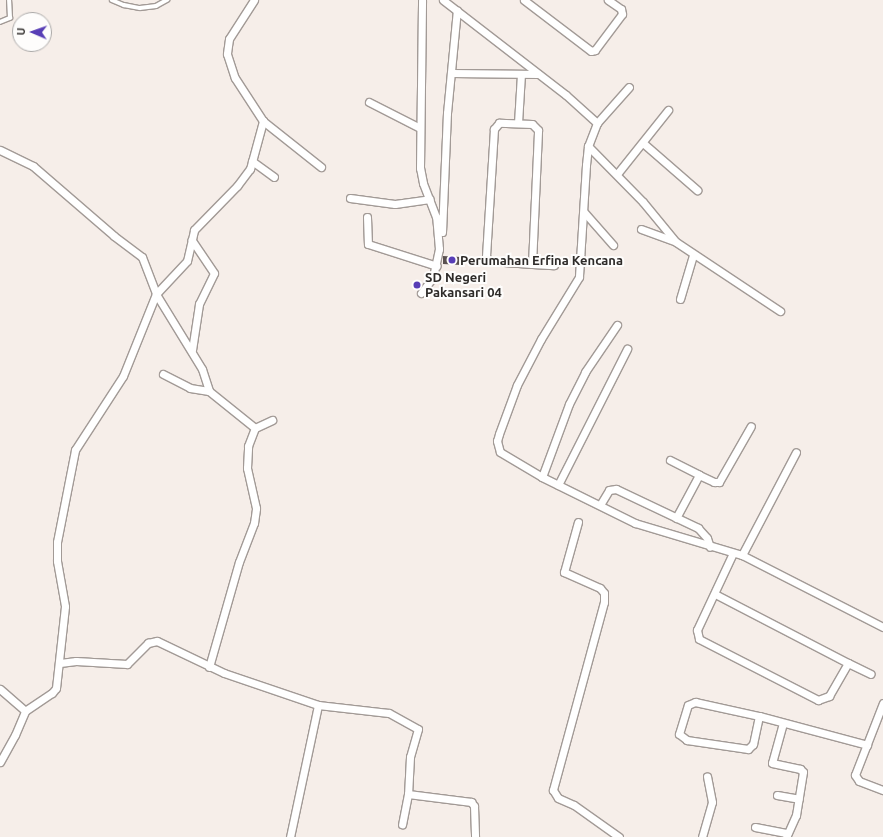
<!DOCTYPE html>
<style>
body{margin:0}
#map{position:relative;width:883px;height:837px;overflow:hidden;background:#f6eee9;font-family:Ubuntu,sans-serif}
div>[style]{position:absolute}
.building>*{inset:0;background:#5a5150}
.roads{filter:drop-shadow(1px 0 #a29a96) drop-shadow(-1px 0 #a29a96) drop-shadow(0 1px #a29a96) drop-shadow(0 -1px #a29a96)}
.lane>*{height:3.5px;margin:-1.75px;padding:0 1.75px;transform-origin:1.75px;border-radius:1.75px;background:#fff}
.street>*{height:7px;margin:-3.5px;padding:0 3.5px;transform-origin:3.5px;border-radius:3.5px;background:#fff}
.dots>*{width:11px;height:11px;translate:-50% -50%;box-sizing:border-box;border:2px solid #fefdfc;border-radius:50%}
span{translate:-50% -50%;white-space:nowrap;text-align:center;line-height:1.15;-webkit-text-stroke:4px #fefdfc;paint-order:stroke}
.poi-label{font-size:13px;color:#2e2b29;font-weight:700}
.left{translate:0 -50%;text-align:left}
.north{position:absolute;left:12px;top:12px;width:40px;height:40px;box-sizing:border-box;background:#fefdfc;border:1px solid #aba9a8;border-radius:50%;rotate:272deg;font-size:11px;font-weight:700;line-height:16px;text-align:center;color:#2e2b29}
.north::after{content:'';display:block;margin:auto;width:14px;height:18px;background:#583eb6;clip-path:polygon(50% 0,100% 100%,50% 72%,0 100%)}
</style>
<div id="map">
<div class="building">
<i style="clip-path:polygon(443px 256px,461px 257px,461px 265px,443px 264px)"></i>
</div>
<div class="roads">
<div class="lane">
<i style="left:112px;top:0;width:13px;rotate:23deg"></i>
<i style="left:124px;top:5px;width:16px;rotate:11deg"></i>
<i style="left:140px;top:8px;width:16px;rotate:-7deg"></i>
<i style="left:156px;top:6px;width:13px;rotate:-29deg"></i>
<i style="left:0;top:22px;width:11px;rotate:-22deg"></i>
<i style="left:10px;top:18px;width:18px;rotate:-93deg"></i>
</div>
<div class="street">
<i style="left:254px;top:0;width:46px;rotate:122.7deg"></i>
<i style="left:229px;top:39px;width:15px;rotate:98deg"></i>
<i style="left:227px;top:54px;width:25px;rotate:72deg"></i>
<i style="left:235px;top:78px;width:51px;rotate:56.9deg"></i>
<i style="left:263px;top:121px;width:74px;rotate:38.4deg"></i>
<i style="left:443px;top:0;width:155px;rotate:37.7deg"></i>
<i style="left:566px;top:95px;width:42px;rotate:42.1deg"></i>
<i style="left:597px;top:123px;width:25px;rotate:111deg"></i>
<i style="left:588px;top:146px;width:19px;rotate:96deg"></i>
<i style="left:586px;top:165px;width:112px;rotate:93.6deg"></i>
<i style="left:579px;top:277px;width:73px;rotate:121.5deg"></i>
<i style="left:541px;top:339px;width:52px;rotate:117.6deg"></i>
<i style="left:517px;top:385px;width:52px;rotate:110.2deg"></i>
<i style="left:499px;top:434px;width:7px;rotate:106deg"></i>
<i style="left:497px;top:441px;width:11px;rotate:75deg"></i>
<i style="left:500px;top:452px;width:49px;rotate:30.8deg"></i>
<i style="left:542px;top:477px;width:104px;rotate:26.3deg"></i>
<i style="left:635px;top:523px;width:112px;rotate:16.7deg"></i>
<i style="left:742px;top:555px;width:158px;rotate:27.1deg"></i>
<i style="left:524px;top:0;width:84px;rotate:37.3deg"></i>
<i style="left:591px;top:51px;width:4px;rotate:-14deg"></i>
<i style="left:595px;top:50px;width:45px;rotate:-53.1deg"></i>
<i style="left:622px;top:14px;width:5px;rotate:-101deg"></i>
<i style="left:621px;top:9px;width:16px;rotate:-145deg"></i>
<i style="left:452px;top:73px;width:86px;rotate:0.7deg"></i>
<i style="left:369px;top:102px;width:57px;rotate:27deg"></i>
<i style="left:518px;top:123px;width:49px;rotate:-86.5deg"></i>
<i style="left:597px;top:123px;width:48px;rotate:-48.4deg"></i>
<i style="left:643px;top:143px;width:72px;rotate:41deg"></i>
<i style="left:588px;top:146px;width:78px;rotate:45.5deg"></i>
<i style="left:643px;top:202px;width:52px;rotate:50.5deg"></i>
<i style="left:676px;top:242px;width:125px;rotate:33.6deg"></i>
<i style="left:0;top:150px;width:37px;rotate:26deg"></i>
<i style="left:33px;top:166px;width:107px;rotate:40.8deg"></i>
<i style="left:114px;top:236px;width:35px;rotate:37deg"></i>
<i style="left:142px;top:257px;width:40px;rotate:69deg"></i>
<i style="left:156px;top:294px;width:88px;rotate:58.5deg"></i>
<i style="left:202px;top:369px;width:23px;rotate:72deg"></i>
<i style="left:252px;top:161px;width:27px;rotate:36deg"></i>
<i style="left:617px;top:174px;width:82px;rotate:-51.4deg"></i>
<i style="left:350px;top:198px;width:45px;rotate:7.6deg"></i>
<i style="left:395px;top:204px;width:35px;rotate:-8deg"></i>
<i style="left:584px;top:212px;width:44px;rotate:48.7deg"></i>
<i style="left:367px;top:217px;width:27px;rotate:88deg"></i>
<i style="left:368px;top:244px;width:72px;rotate:17.7deg"></i>
<i style="left:641px;top:229px;width:35px;rotate:20deg"></i>
<i style="left:442px;top:232px;width:119px;rotate:-87.6deg"></i>
<i style="left:447px;top:113px;width:103px;rotate:-84.5deg"></i>
<i style="left:532px;top:264px;width:134px;rotate:-87.4deg"></i>
<i style="left:538px;top:130px;width:8px;rotate:-135deg"></i>
<i style="left:532px;top:124px;width:33px;rotate:-178deg"></i>
<i style="left:499px;top:123px;width:8px;rotate:130deg"></i>
<i style="left:494px;top:129px;width:128px;rotate:93.6deg"></i>
<i style="left:486px;top:257px;width:6px;rotate:45deg"></i>
<i style="left:490px;top:261px;width:42px;rotate:4.1deg"></i>
<i style="left:532px;top:264px;width:22px;rotate:3deg"></i>
<i style="left:421px;top:293px;width:20px;rotate:-53deg"></i>
<i style="left:433px;top:277px;width:29px;rotate:-78deg"></i>
<i style="left:439px;top:249px;width:32px;rotate:-95deg"></i>
<i style="left:436px;top:217px;width:36px;rotate:-111deg"></i>
<i style="left:423px;top:183px;width:15px;rotate:-101deg"></i>
<i style="left:420px;top:168px;width:168px;rotate:-89.3deg"></i>
<i style="left:680px;top:299px;width:46px;rotate:-73.5deg"></i>
<i style="left:192px;top:350px;width:47px;rotate:-81.3deg"></i>
<i style="left:199px;top:304px;width:34px;rotate:-64deg"></i>
<i style="left:214px;top:273px;width:40px;rotate:-124deg"></i>
<i style="left:163px;top:374px;width:30px;rotate:27deg"></i>
<i style="left:190px;top:388px;width:19px;rotate:9deg"></i>
<i style="left:209px;top:391px;width:59px;rotate:38.8deg"></i>
<i style="left:670px;top:460px;width:33px;rotate:27deg"></i>
<i style="left:542px;top:477px;width:78px;rotate:-69.7deg"></i>
<i style="left:569px;top:404px;width:36px;rotate:-63deg"></i>
<i style="left:585px;top:372px;width:57px;rotate:-55.8deg"></i>
<i style="left:558px;top:485px;width:153px;rotate:-63.1deg"></i>
<i style="left:600px;top:505px;width:17px;rotate:-59deg"></i>
<i style="left:609px;top:490px;width:7px;rotate:-8deg"></i>
<i style="left:616px;top:489px;width:91px;rotate:25.4deg"></i>
<i style="left:698px;top:528px;width:13px;rotate:48deg"></i>
<i style="left:707px;top:538px;width:9px;rotate:72deg"></i>
<i style="left:676px;top:518px;width:49px;rotate:-61.9deg"></i>
<i style="left:699px;top:475px;width:17px;rotate:25deg"></i>
<i style="left:714px;top:482px;width:5px"></i>
<i style="left:719px;top:482px;width:64px;rotate:-60.3deg"></i>
<i style="left:578px;top:522px;width:52px;rotate:105.6deg"></i>
<i style="left:564px;top:572px;width:39px;rotate:24deg"></i>
<i style="left:600px;top:588px;width:6px;rotate:51deg"></i>
<i style="left:604px;top:593px;width:9px;rotate:90deg"></i>
<i style="left:604px;top:602px;width:195px;rotate:105.2deg"></i>
<i style="left:553px;top:790px;width:9px;rotate:58deg"></i>
<i style="left:558px;top:798px;width:17px;rotate:24deg"></i>
<i style="left:574px;top:805px;width:55px;rotate:35.4deg"></i>
<i style="left:733px;top:553px;width:85px;rotate:115.1deg"></i>
<i style="left:697px;top:630px;width:9px;rotate:77deg"></i>
<i style="left:699px;top:639px;width:134px;rotate:27.1deg"></i>
<i style="left:818px;top:700px;width:12px;rotate:-20deg"></i>
<i style="left:829px;top:696px;width:38px;rotate:-60deg"></i>
<i style="left:848px;top:663px;width:25px;rotate:26deg"></i>
<i style="left:742px;top:555px;width:116px;rotate:-62.3deg"></i>
<i style="left:715px;top:594px;width:150px;rotate:27.4deg"></i>
<i style="left:60px;top:663px;width:16px;rotate:-7deg"></i>
<i style="left:76px;top:661px;width:51px;rotate:3.4deg"></i>
<i style="left:127px;top:664px;width:30px;rotate:-45deg"></i>
<i style="left:148px;top:643px;width:9px;rotate:-13deg"></i>
<i style="left:157px;top:641px;width:74px;rotate:25.5deg"></i>
<i style="left:224px;top:673px;width:99px;rotate:18.8deg"></i>
<i style="left:318px;top:705px;width:71px;rotate:6.4deg"></i>
<i style="left:389px;top:713px;width:33px;rotate:29deg"></i>
<i style="left:418px;top:729px;width:29px;rotate:106deg"></i>
<i style="left:410px;top:757px;width:37px;rotate:93deg"></i>
<i style="left:408px;top:794px;width:31px;rotate:101deg"></i>
<i style="left:209px;top:667px;width:109px;rotate:-74.1deg"></i>
<i style="left:239px;top:562px;width:42px;rotate:-69deg"></i>
<i style="left:254px;top:523px;width:15px;rotate:-82deg"></i>
<i style="left:256px;top:508px;width:41px;rotate:-102.7deg"></i>
<i style="left:247px;top:468px;width:22px;rotate:-87deg"></i>
<i style="left:248px;top:446px;width:19px;rotate:-69deg"></i>
<i style="left:255px;top:428px;width:19px;rotate:-25deg"></i>
<i style="left:0;top:689px;width:33px;rotate:41deg"></i>
<i style="left:883px;top:703px;width:77px;rotate:111.3deg"></i>
<i style="left:855px;top:775px;width:7px;rotate:56deg"></i>
<i style="left:859px;top:781px;width:26px;rotate:21deg"></i>
<i style="left:759px;top:716px;width:29px;rotate:102deg"></i>
<i style="left:753px;top:744px;width:7px;rotate:135deg"></i>
<i style="left:748px;top:749px;width:62px;rotate:-171.6deg"></i>
<i style="left:687px;top:740px;width:10px;rotate:-143deg"></i>
<i style="left:679px;top:734px;width:30px;rotate:-73deg"></i>
<i style="left:688px;top:705px;width:8px;rotate:-23deg"></i>
<i style="left:695px;top:702px;width:66px;rotate:12.3deg"></i>
<i style="left:759px;top:716px;width:112px;rotate:15deg"></i>
<i style="left:783px;top:723px;width:41px;rotate:105.4deg"></i>
<i style="left:772px;top:763px;width:29px;rotate:12deg"></i>
<i style="left:800px;top:769px;width:4px;rotate:45deg"></i>
<i style="left:803px;top:772px;width:44px;rotate:99.2deg"></i>
<i style="left:796px;top:815px;width:24px;rotate:114deg"></i>
<i style="left:0;top:762px;width:31px;rotate:-61deg"></i>
<i style="left:15px;top:735px;width:26px;rotate:-67deg"></i>
<i style="left:25px;top:711px;width:32px;rotate:-34deg"></i>
<i style="left:52px;top:693px;width:6px;rotate:-51deg"></i>
<i style="left:56px;top:688px;width:82px;rotate:-83.7deg"></i>
<i style="left:65px;top:606px;width:46px;rotate:-100.1deg"></i>
<i style="left:57px;top:561px;width:19px;rotate:-90deg"></i>
<i style="left:57px;top:542px;width:94px;rotate:-78.9deg"></i>
<i style="left:75px;top:450px;width:88px;rotate:-57deg"></i>
<i style="left:123px;top:376px;width:88px;rotate:-68.1deg"></i>
<i style="left:156px;top:294px;width:45px;rotate:-46.8deg"></i>
<i style="left:187px;top:261px;width:32px;rotate:-77deg"></i>
<i style="left:194px;top:230px;width:62px;rotate:-45.7deg"></i>
<i style="left:237px;top:186px;width:21px;rotate:-53deg"></i>
<i style="left:250px;top:169px;width:50px;rotate:-74.8deg"></i>
<i style="left:408px;top:794px;width:64px;rotate:7.2deg"></i>
<i style="left:471px;top:802px;width:5px;rotate:53deg"></i>
<i style="left:474px;top:806px;width:31px;rotate:88deg"></i>
<i style="left:777px;top:795px;width:22px;rotate:10deg"></i>
<i style="left:755px;top:827px;width:33px;rotate:11deg"></i>
<i style="left:290px;top:837px;width:135px;rotate:-78deg"></i>
<i style="left:702px;top:837px;width:36px;rotate:-74deg"></i>
<i style="left:712px;top:802px;width:26px;rotate:-101deg"></i>
</div>
</div>
<div class="dots">
<i style="left:452px;top:260px;background:#583eb6"></i>
<i style="left:417px;top:285px;background:#583eb6"></i>
</div>
<div class="poi-label">
<span class="left" style="left:460px;top:260px">Perumahan Erfina Kencana</span>
<span class="left" style="left:425px;top:285px">SD Negeri<br>Pakansari 04</span>
</div>
<div class="north">U</div>
</div>
